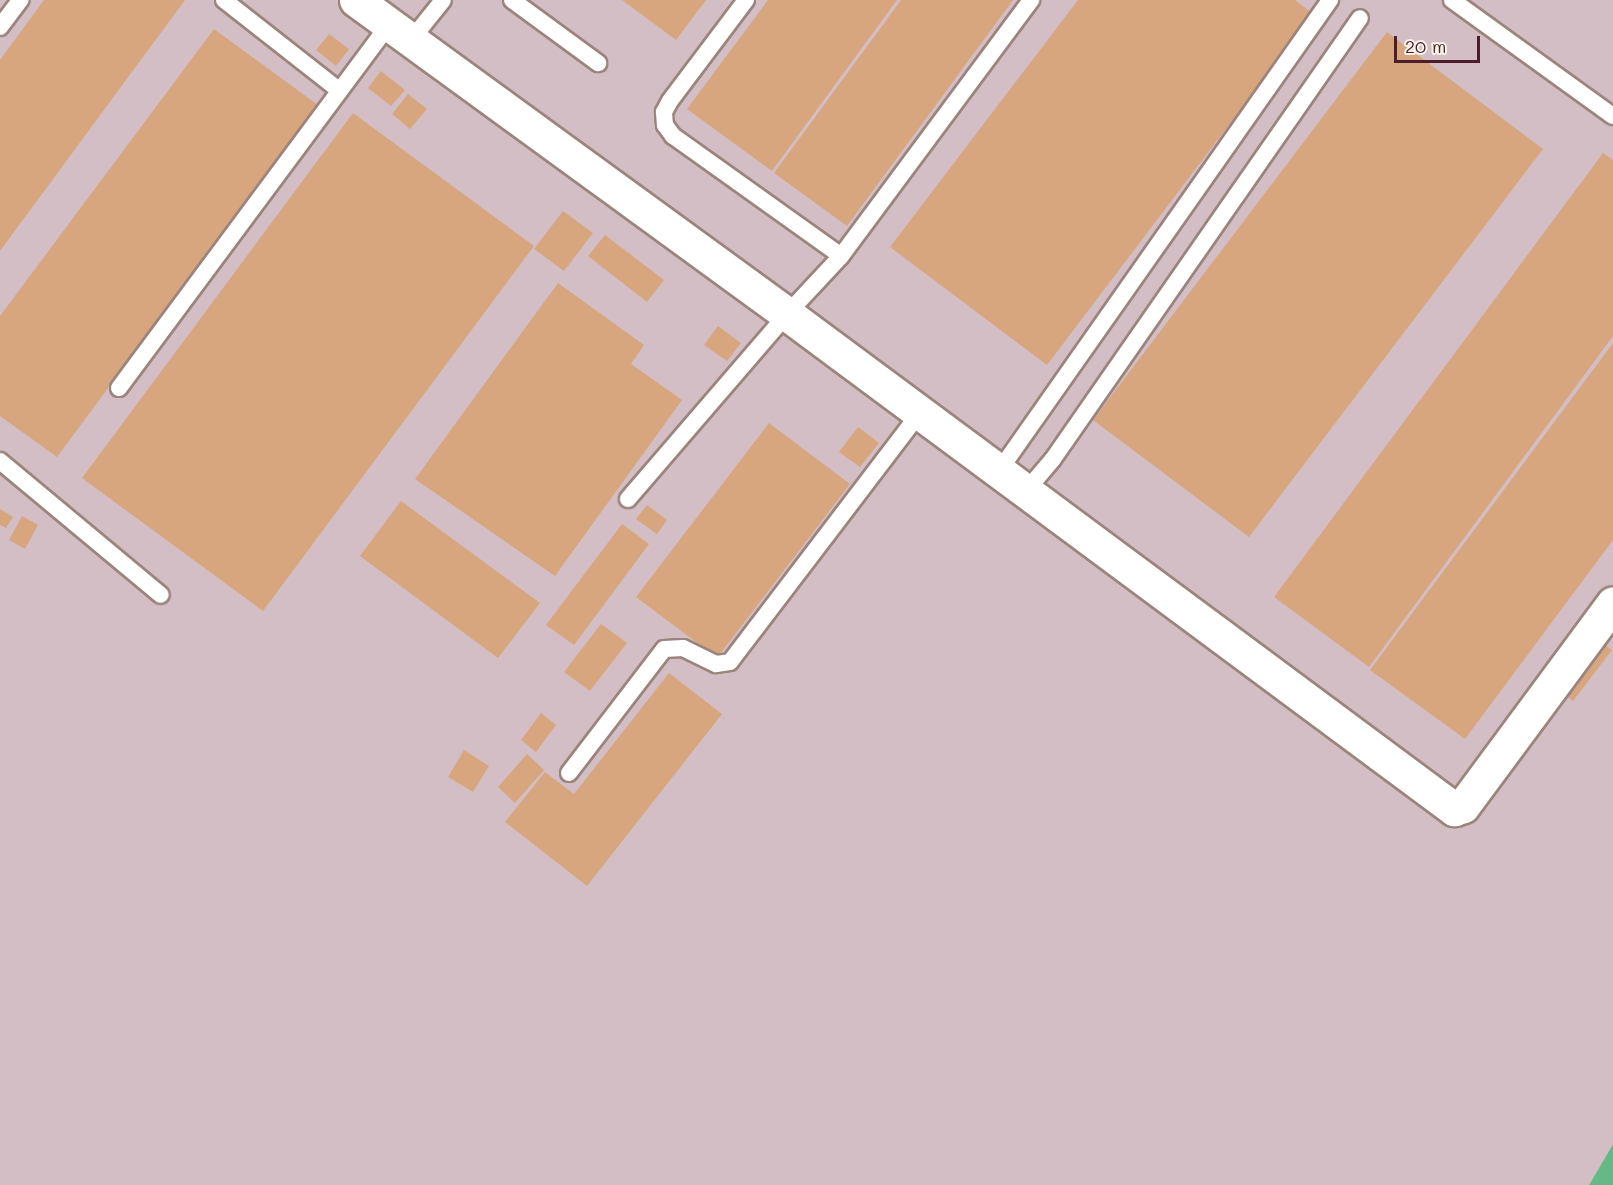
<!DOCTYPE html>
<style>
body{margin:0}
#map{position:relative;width:1613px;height:1185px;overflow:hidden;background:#efe9d2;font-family:Mali,sans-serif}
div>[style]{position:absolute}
.industrial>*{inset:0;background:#d2bec4}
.forest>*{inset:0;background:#66b986}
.building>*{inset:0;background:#d8a67e}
.roads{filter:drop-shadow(2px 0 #9c847e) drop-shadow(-2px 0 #9c847e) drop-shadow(0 2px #9c847e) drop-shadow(0 -2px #9c847e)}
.lane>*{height:16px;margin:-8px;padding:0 8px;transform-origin:8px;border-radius:8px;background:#fff}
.street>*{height:33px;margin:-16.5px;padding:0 16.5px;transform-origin:16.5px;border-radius:16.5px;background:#fff}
span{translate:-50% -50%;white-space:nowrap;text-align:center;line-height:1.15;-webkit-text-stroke:4.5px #f7f3e8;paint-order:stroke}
.scale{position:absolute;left:1394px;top:36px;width:86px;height:27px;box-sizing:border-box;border:3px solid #4a1f2b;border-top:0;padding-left:8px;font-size:18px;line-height:21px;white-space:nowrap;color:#4a1f2b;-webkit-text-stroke:4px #f7f3e8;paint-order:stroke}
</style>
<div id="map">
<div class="industrial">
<i style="clip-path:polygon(0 0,1613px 0,1613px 1144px,1589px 1185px,0 1185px)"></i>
</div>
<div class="forest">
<i style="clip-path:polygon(1613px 1144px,1613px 1185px,1589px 1185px)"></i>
</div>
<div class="building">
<i style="clip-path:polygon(44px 0,185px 0,0 251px,0 60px)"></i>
<i style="clip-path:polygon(622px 0,706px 0,676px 40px)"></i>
<i style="clip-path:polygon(768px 0,897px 0,772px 171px,687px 109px)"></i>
<i style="clip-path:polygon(901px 0,1013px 0,847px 226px,774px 173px)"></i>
<i style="clip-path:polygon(1078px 0,1295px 0,1313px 14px,1047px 365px,890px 247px)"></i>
<i style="clip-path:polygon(214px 29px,318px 105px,57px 457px,0 416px,0 316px)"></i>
<i style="clip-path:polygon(1387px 32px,1543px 149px,1249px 537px,1093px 420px)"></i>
<i style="clip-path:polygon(329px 34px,349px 49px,336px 66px,316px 50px)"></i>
<i style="clip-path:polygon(381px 71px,405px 90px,391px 106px,368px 88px)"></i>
<i style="clip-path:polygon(408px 94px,427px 109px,410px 129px,392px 114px)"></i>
<i style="clip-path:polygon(353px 113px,534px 246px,263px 611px,82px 478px)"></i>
<i style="clip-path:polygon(1603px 153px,1613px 160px,1613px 336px,1369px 667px,1274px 597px)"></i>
<i style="clip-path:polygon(563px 211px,593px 233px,564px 271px,534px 249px)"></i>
<i style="clip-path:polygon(605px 235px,664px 280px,647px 302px,588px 256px)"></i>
<i style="clip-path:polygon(558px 283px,644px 345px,631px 364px,682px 400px,555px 576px,415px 479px)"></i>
<i style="clip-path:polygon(718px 326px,741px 343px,727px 361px,704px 345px)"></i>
<i style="clip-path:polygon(1613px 343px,1613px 540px,1465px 739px,1370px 670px)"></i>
<i style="clip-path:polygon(769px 423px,850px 484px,717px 658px,636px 597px)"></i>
<i style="clip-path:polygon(858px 427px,879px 443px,860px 467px,839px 452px)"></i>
<i style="clip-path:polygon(401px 501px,540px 603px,498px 658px,360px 556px)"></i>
<i style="clip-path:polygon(647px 505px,667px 520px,657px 534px,636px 519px)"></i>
<i style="clip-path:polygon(0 509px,13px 517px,6px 528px,0 525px)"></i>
<i style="clip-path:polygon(22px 516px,38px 525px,25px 549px,9px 540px)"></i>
<i style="clip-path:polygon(622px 524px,649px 544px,574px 645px,546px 625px)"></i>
<i style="clip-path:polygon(601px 624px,627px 643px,590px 691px,564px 672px)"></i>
<i style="clip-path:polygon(1597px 639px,1612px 650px,1573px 701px,1559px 690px)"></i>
<i style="clip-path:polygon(669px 673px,722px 714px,587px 886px,505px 822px,545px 772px,574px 794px)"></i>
<i style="clip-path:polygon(541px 713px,556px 725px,536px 752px,521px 740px)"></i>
<i style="clip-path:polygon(464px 750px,489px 766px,473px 792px,448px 777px)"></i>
<i style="clip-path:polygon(527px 754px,544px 770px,515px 803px,498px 787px)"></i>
</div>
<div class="roads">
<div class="lane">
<i style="left:224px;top:0;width:147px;rotate:38.1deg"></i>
<i style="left:512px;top:0;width:107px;rotate:36.2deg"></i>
<i style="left:746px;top:0;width:126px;rotate:127deg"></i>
<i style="left:670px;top:101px;width:13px;rotate:119deg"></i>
<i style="left:664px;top:112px;width:13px;rotate:86deg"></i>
<i style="left:665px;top:125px;width:14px;rotate:54deg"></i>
<i style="left:673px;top:136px;width:206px;rotate:35.5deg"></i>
<i style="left:1452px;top:0;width:198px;rotate:35.8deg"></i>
<i style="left:0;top:27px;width:34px;rotate:-53deg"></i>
<i style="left:411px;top:40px;width:51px;rotate:-51.3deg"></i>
<i style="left:119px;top:388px;width:452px;rotate:-53.4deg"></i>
<i style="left:0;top:461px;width:209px;rotate:39.8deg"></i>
<i style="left:999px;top:471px;width:576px;rotate:-54.9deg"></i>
<i style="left:1025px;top:492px;width:43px;rotate:-49.7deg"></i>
<i style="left:1053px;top:459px;width:537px;rotate:-55.16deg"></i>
<i style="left:628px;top:499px;width:244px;rotate:-49.3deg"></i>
<i style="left:787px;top:314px;width:79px;rotate:-47deg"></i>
<i style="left:841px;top:256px;width:319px;rotate:-53.4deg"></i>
<i style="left:569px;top:773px;width:156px;rotate:-52.5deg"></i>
<i style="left:664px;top:649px;width:19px;rotate:-3deg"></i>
<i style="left:683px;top:648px;width:37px;rotate:26deg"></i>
<i style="left:716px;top:664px;width:14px;rotate:-8deg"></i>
<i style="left:730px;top:662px;width:313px;rotate:-52.7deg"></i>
</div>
<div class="street">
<i style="left:356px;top:0;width:533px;rotate:36.07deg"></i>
<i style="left:787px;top:314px;width:831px;rotate:36.58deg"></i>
<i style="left:1454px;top:809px;width:9px;rotate:-18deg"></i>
<i style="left:1463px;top:806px;width:252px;rotate:-53.5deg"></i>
</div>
</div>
<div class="scale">20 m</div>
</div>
